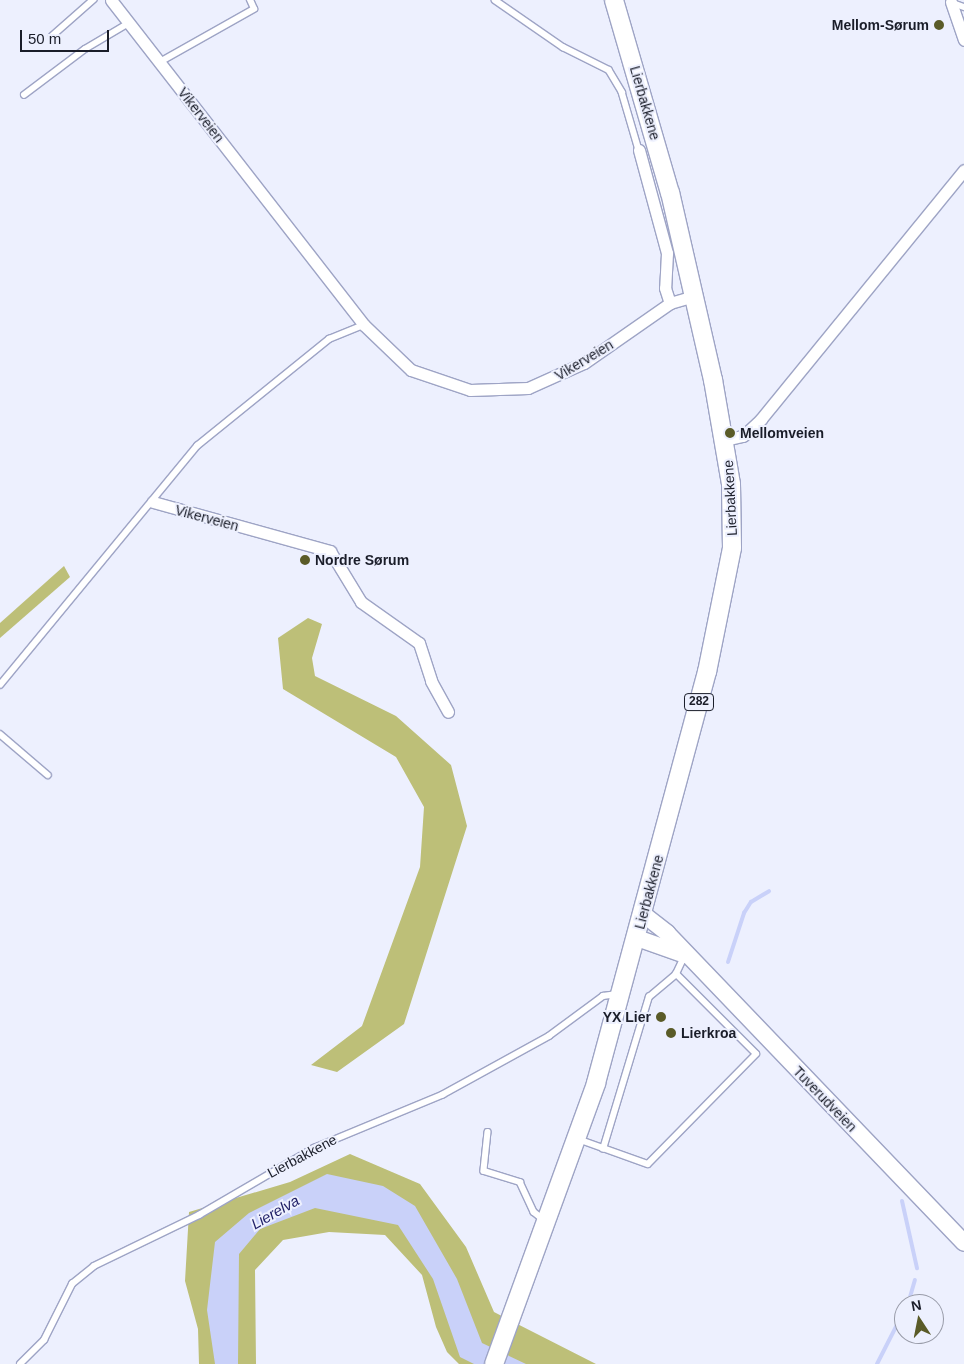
<!DOCTYPE html>
<meta charset="utf-8">
<style>
body{margin:0}
#map{position:relative;width:964px;height:1364px;overflow:hidden;background:#edf0fe;font-family:Helvetica,sans-serif}
div>[style]{position:absolute}
.forest>*{inset:0;background:#bdbf78}
.water>*{inset:0;background:#c9d1f9}
.stream>*{height:4px;margin:-2px;padding:0 2px;transform-origin:2px;border-radius:2px;background:#c9d1f9}
.roads{filter:drop-shadow(1px 0 #9ea4c5) drop-shadow(-1px 0 #9ea4c5) drop-shadow(0 1px #9ea4c5) drop-shadow(0 -1px #9ea4c5)}
.lane>*{height:5.5px;margin:-2.75px;padding:0 2.75px;transform-origin:2.75px;border-radius:2.75px;background:#fff}
.street>*{height:11px;margin:-5.5px;padding:0 5.5px;transform-origin:5.5px;border-radius:5.5px;background:#fff}
.secondary>*{height:16px;margin:-8px;padding:0 8px;transform-origin:8px;border-radius:8px;background:#fff}
.primary>*{height:18px;margin:-9px;padding:0 9px;transform-origin:9px;border-radius:9px;background:#fff}
.dots>*{width:14px;height:14px;translate:-50% -50%;box-sizing:border-box;border:2px solid #edf0fe;border-radius:50%}
span{translate:-50% -50%;white-space:nowrap;text-align:center;line-height:1.15;-webkit-text-stroke:4px #edf0fe;paint-order:stroke}
.shield-label span{padding:1px 4px;background:#edf0fe;border:1px solid;border-radius:4px;-webkit-text-stroke-width:0}
.shield-label{font-size:12px;color:#1a1d29;font-weight:700}
.poi-label{font-size:14px;color:#1a1d29;font-weight:700}
.right{translate:-100% -50%;text-align:right}
.left{translate:0 -50%;text-align:left}
.street-label{font-size:14px;color:#1a1d29}
.water-label{font-size:15px;color:#1f1e66;font-style:italic}
.north{position:absolute;left:894px;top:1294px;width:50px;height:50px;box-sizing:border-box;background:#edf0fe;border:1px solid #999ca9;border-radius:50%;rotate:349deg;font-size:14px;font-weight:700;line-height:20px;text-align:center;color:#1a1d29}
.north::after{content:'';display:block;margin:auto;width:18px;height:22px;background:#5a5b28;clip-path:polygon(50% 0,100% 100%,50% 72%,0 100%)}
.scale{position:absolute;left:20px;top:30px;width:89px;height:22px;box-sizing:border-box;border:2px solid #1a1d29;border-top:0;padding-left:6px;font-size:15px;line-height:18px;white-space:nowrap;color:#1a1d29;-webkit-text-stroke:4px #edf0fe;paint-order:stroke}
</style>
<div id="map">
<div class="forest">
<i style="clip-path:polygon(64px 566px,70px 577px,0 638px,0 623px)"></i>
<i style="clip-path:polygon(308px 618px,322px 624px,312px 658px,315px 676px,396px 716px,451px 765px,467px 826px,404px 1024px,337px 1072px,311px 1065px,362px 1026px,420px 867px,424px 807px,396px 757px,283px 689px,278px 638px)"></i>
<i style="clip-path:polygon(350px 1154px,420px 1184px,466px 1247px,494px 1312px,596px 1364px,459px 1364px,447px 1352px,436px 1327px,422px 1275px,385px 1235px,329px 1232px,283px 1240px,255px 1270px,256px 1364px,199px 1364px,198px 1329px,185px 1281px,189px 1212px,290px 1182px)"></i>
</div>
<div class="water">
<i style="clip-path:polygon(327px 1174px,383px 1186px,415px 1206px,457px 1279px,482px 1343px,526px 1364px,474px 1364px,460px 1357px,433px 1279px,398px 1225px,315px 1208px,260px 1229px,239px 1254px,238px 1364px,215px 1364px,207px 1310px,215px 1242px,249px 1213px)"></i>
</div>
<div class="stream">
<i style="left:728px;top:962px;width:52px;rotate:-71.9deg"></i>
<i style="left:744px;top:913px;width:13px;rotate:-58deg"></i>
<i style="left:751px;top:902px;width:21px;rotate:-31deg"></i>
<i style="left:902px;top:1201px;width:69px;rotate:77.4deg"></i>
<i style="left:908px;top:1304px;width:25px;rotate:-74deg"></i>
<i style="left:877px;top:1364px;width:59px;rotate:-63deg"></i>
</div>
<div class="roads">
<div class="lane">
<i style="left:495px;top:0;width:83px;rotate:34.7deg"></i>
<i style="left:563px;top:47px;width:51px;rotate:26.6deg"></i>
<i style="left:609px;top:70px;width:26px;rotate:59deg"></i>
<i style="left:622px;top:92px;width:60px;rotate:73.7deg"></i>
<i style="left:953px;top:3px;width:12px;rotate:20deg"></i>
<i style="left:52px;top:36px;width:55px;rotate:-41.3deg"></i>
<i style="left:160px;top:62px;width:108px;rotate:-29.4deg"></i>
<i style="left:254px;top:9px;width:10px;rotate:-114deg"></i>
<i style="left:24px;top:95px;width:76px;rotate:-37deg"></i>
<i style="left:85px;top:49px;width:51px;rotate:-30.6deg"></i>
<i style="left:0;top:685px;width:310px;rotate:-50.5deg"></i>
<i style="left:197px;top:446px;width:170px;rotate:-39deg"></i>
<i style="left:329px;top:339px;width:38px;rotate:-22deg"></i>
<i style="left:0;top:734px;width:63px;rotate:40.5deg"></i>
<i style="left:488px;top:1132px;width:39px;rotate:96deg"></i>
<i style="left:484px;top:1171px;width:38px;rotate:17deg"></i>
<i style="left:520px;top:1182px;width:33px;rotate:65deg"></i>
<i style="left:534px;top:1212px;width:13px;rotate:39deg"></i>
<i style="left:578px;top:1139px;width:74px;rotate:19.7deg"></i>
<i style="left:648px;top:1164px;width:154px;rotate:-45.5deg"></i>
<i style="left:756px;top:1054px;width:113px;rotate:-135deg"></i>
<i style="left:676px;top:974px;width:19px;rotate:-65deg"></i>
<i style="left:603px;top:1149px;width:159px;rotate:-73.2deg"></i>
<i style="left:649px;top:997px;width:35px;rotate:-40deg"></i>
<i style="left:20px;top:1364px;width:34px;rotate:-45deg"></i>
<i style="left:44px;top:1340px;width:63px;rotate:-63.4deg"></i>
<i style="left:72px;top:1284px;width:28px;rotate:-39deg"></i>
<i style="left:94px;top:1266px;width:117px;rotate:-25.9deg"></i>
<i style="left:199px;top:1215px;width:133px;rotate:-30.2deg"></i>
<i style="left:314px;top:1148px;width:139px;rotate:-22.5deg"></i>
<i style="left:442px;top:1095px;width:122px;rotate:-28.9deg"></i>
<i style="left:549px;top:1036px;width:67px;rotate:-36.5deg"></i>
<i style="left:603px;top:996px;width:14px;rotate:-8deg"></i>
</div>
<div class="street">
<i style="left:111px;top:0;width:412px;rotate:52.1deg"></i>
<i style="left:364px;top:325px;width:65px;rotate:43.8deg"></i>
<i style="left:411px;top:370px;width:62px;rotate:18.7deg"></i>
<i style="left:470px;top:390px;width:58px;rotate:-2deg"></i>
<i style="left:528px;top:388px;width:61px;rotate:-24.1deg"></i>
<i style="left:584px;top:363px;width:105px;rotate:-34.9deg"></i>
<i style="left:670px;top:303px;width:26px;rotate:-16deg"></i>
<i style="left:951px;top:2px;width:40px;rotate:71.1deg"></i>
<i style="left:639px;top:150px;width:107px;rotate:74.8deg"></i>
<i style="left:667px;top:253px;width:35px;rotate:93deg"></i>
<i style="left:665px;top:288px;width:16px;rotate:72deg"></i>
<i style="left:725px;top:440px;width:18px;rotate:-13deg"></i>
<i style="left:743px;top:436px;width:25px;rotate:-43deg"></i>
<i style="left:761px;top:419px;width:321px;rotate:-50.8deg"></i>
<i style="left:153px;top:502px;width:184px;rotate:15.5deg"></i>
<i style="left:330px;top:551px;width:60px;rotate:58.7deg"></i>
<i style="left:361px;top:602px;width:71px;rotate:35.3deg"></i>
<i style="left:419px;top:643px;width:40px;rotate:72deg"></i>
<i style="left:431px;top:681px;width:35px;rotate:61deg"></i>
</div>
<div class="secondary">
<i style="left:643px;top:914px;width:31px;rotate:38deg"></i>
<i style="left:667px;top:933px;width:429px;rotate:46.2deg"></i>
<i style="left:637px;top:938px;width:51px;rotate:19.5deg"></i>
</div>
<div class="primary">
<i style="left:494px;top:1364px;width:299px;rotate:-70deg"></i>
<i style="left:596px;top:1083px;width:426px;rotate:-74.9deg"></i>
<i style="left:707px;top:672px;width:126px;rotate:-78.6deg"></i>
<i style="left:732px;top:548px;width:64px;rotate:-90.9deg"></i>
<i style="left:731px;top:484px;width:106px;rotate:-99.8deg"></i>
<i style="left:713px;top:380px;width:192px;rotate:-102.9deg"></i>
<i style="left:670px;top:193px;width:201px;rotate:-106.2deg"></i>
</div>
</div>
<div class="dots">
<i style="left:939px;top:25px;background:#5a5b28"></i>
<i style="left:730px;top:433px;background:#5a5b28"></i>
<i style="left:305px;top:560px;background:#5a5b28"></i>
<i style="left:661px;top:1017px;background:#5a5b28"></i>
<i style="left:671px;top:1033px;background:#5a5b28"></i>
</div>
<div class="shield-label">
<span style="left:699px;top:702px">282</span>
</div>
<div class="poi-label">
<span class="right" style="left:929px;top:25px">Mellom-Sørum</span>
<span class="left" style="left:740px;top:433px">Mellomveien</span>
<span class="left" style="left:315px;top:560px">Nordre Sørum</span>
<span class="right" style="left:651px;top:1017px">YX Lier</span>
<span class="left" style="left:681px;top:1033px">Lierkroa</span>
</div>
<div class="street-label">
<span style="left:645px;top:103px;rotate:74deg">Lierbakkene</span>
<span style="left:201px;top:115px;rotate:52deg">Vikerveien</span>
<span style="left:584px;top:360px;rotate:-31deg">Vikerveien</span>
<span style="left:730px;top:498px;rotate:-93deg">Lierbakkene</span>
<span style="left:207px;top:518px;rotate:15deg">Vikerveien</span>
<span style="left:649px;top:892px;rotate:-75deg">Lierbakkene</span>
<span style="left:825px;top:1099px;rotate:46deg">Tuverudveien</span>
<span style="left:302px;top:1156px;rotate:-28deg">Lierbakkene</span>
</div>
<div class="water-label">
<span style="left:275px;top:1212px;rotate:-30deg">Lierelva</span>
</div>
<div class="north">N</div>
<div class="scale">50 m</div>
</div>
